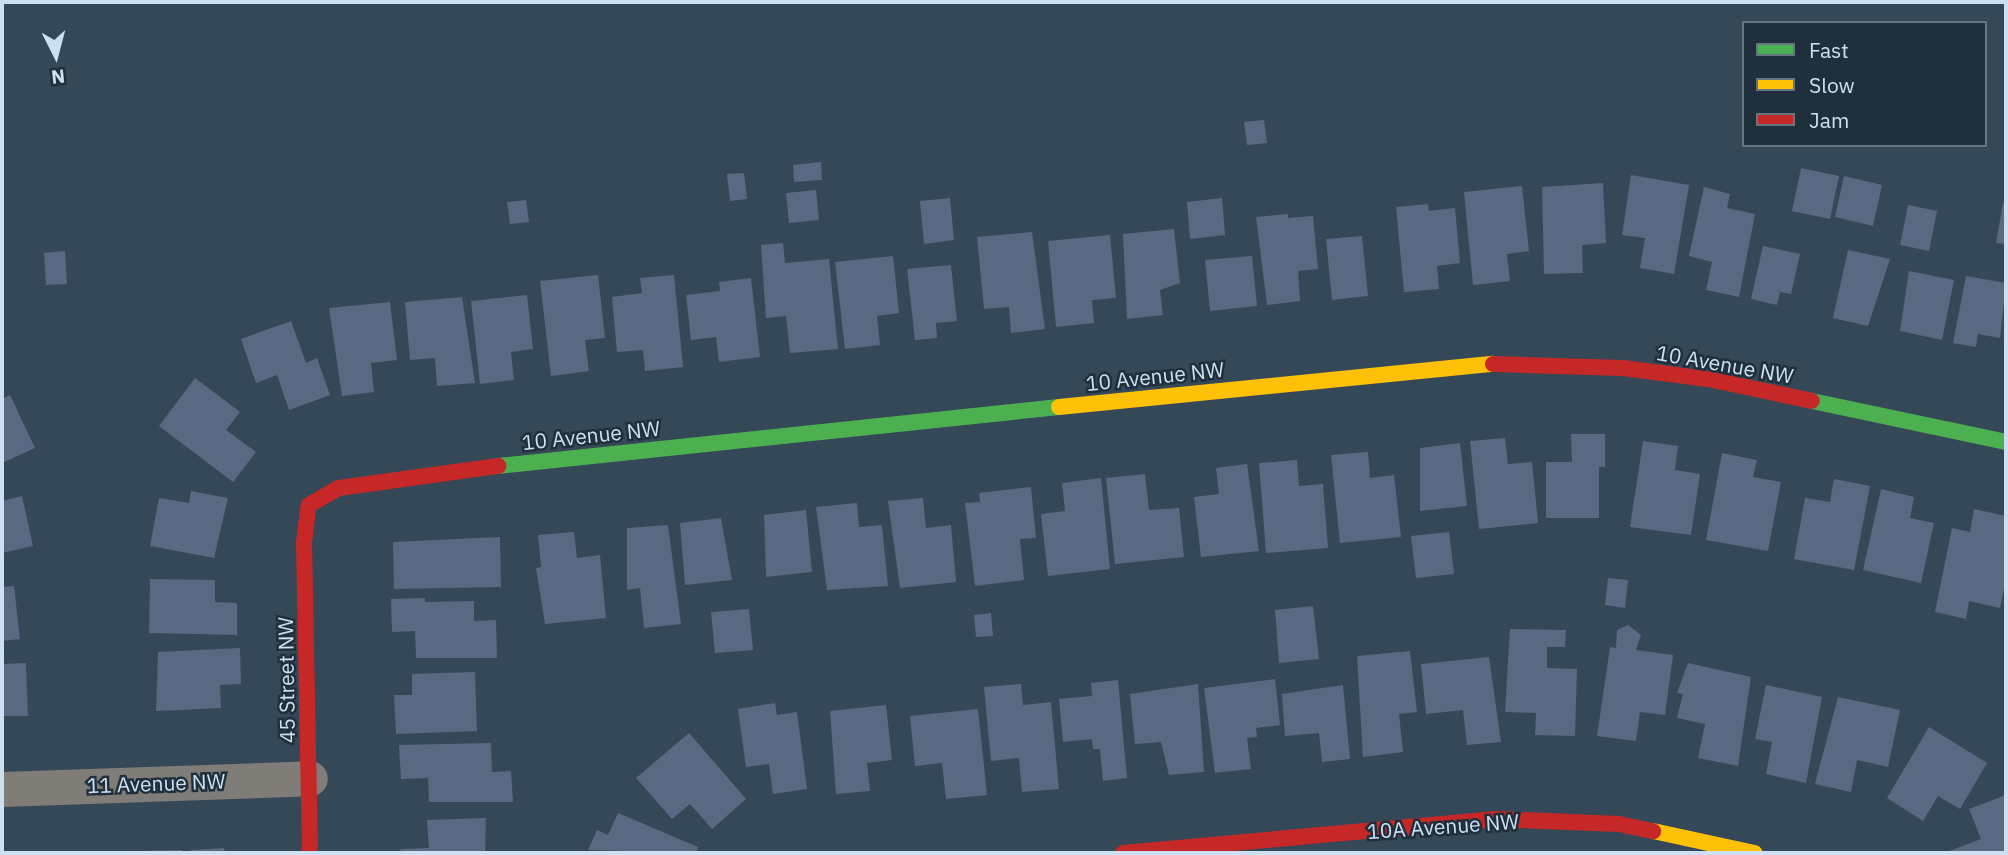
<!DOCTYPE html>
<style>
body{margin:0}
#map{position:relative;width:2008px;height:855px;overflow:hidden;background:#354857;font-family:"IBM Plex Sans",sans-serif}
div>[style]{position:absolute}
.building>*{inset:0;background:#596981}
.street>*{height:35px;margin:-17.5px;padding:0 17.5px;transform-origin:17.5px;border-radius:17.5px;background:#807c77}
.fast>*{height:16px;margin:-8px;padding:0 8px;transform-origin:8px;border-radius:8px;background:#4caf50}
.slow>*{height:16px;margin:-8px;padding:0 8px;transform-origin:8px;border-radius:8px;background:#ffc107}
.jam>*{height:16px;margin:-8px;padding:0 8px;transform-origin:8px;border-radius:8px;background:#c62828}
span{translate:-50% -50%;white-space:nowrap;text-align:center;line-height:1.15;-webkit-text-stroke:5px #1f2f3c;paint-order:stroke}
.street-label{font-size:21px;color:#cce0f1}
.frame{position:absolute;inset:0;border:4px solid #cce0f1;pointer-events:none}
.legend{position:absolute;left:1742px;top:21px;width:245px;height:126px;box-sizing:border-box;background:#1f2f3c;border:2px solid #647684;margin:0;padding:9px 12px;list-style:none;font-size:21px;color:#cce0f1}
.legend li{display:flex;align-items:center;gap:14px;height:35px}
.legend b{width:35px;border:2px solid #647684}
.north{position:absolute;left:21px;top:21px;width:70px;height:70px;-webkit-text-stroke:5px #1f2f3c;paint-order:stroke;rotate:174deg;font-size:19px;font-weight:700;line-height:28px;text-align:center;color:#cce0f1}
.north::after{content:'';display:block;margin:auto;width:24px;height:32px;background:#cce0f1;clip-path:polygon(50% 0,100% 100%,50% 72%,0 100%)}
</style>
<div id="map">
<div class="building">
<i style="clip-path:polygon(1264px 120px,1267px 143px,1247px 145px,1244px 122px)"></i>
<i style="clip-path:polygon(821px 162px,822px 180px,794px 182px,793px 165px)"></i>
<i style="clip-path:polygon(1801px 168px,1839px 176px,1830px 219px,1792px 211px)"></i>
<i style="clip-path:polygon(744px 173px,747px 199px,730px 201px,727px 174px)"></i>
<i style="clip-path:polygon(1631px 175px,1689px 185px,1674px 274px,1640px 268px,1645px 238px,1622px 235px)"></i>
<i style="clip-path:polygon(1844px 176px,1882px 185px,1873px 226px,1835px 217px)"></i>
<i style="clip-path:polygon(1603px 183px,1606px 243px,1582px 245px,1583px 273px,1544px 274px,1542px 187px)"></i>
<i style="clip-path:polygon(1522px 186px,1529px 251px,1507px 254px,1510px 281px,1473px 285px,1464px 192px)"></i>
<i style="clip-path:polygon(1704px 187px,1730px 194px,1727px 208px,1755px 214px,1739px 297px,1706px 290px,1712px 262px,1689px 256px)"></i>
<i style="clip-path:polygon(816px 190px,819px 220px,789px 223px,786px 193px)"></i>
<i style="clip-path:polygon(950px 198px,954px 240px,924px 244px,920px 201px)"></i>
<i style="clip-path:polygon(1222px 198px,1225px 235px,1190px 239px,1187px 202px)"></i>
<i style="clip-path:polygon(526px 200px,529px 222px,510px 224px,507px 202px)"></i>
<i style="clip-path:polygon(2003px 203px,2006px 204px,2006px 244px,1996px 243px)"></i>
<i style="clip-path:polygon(1428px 204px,1429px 211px,1455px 208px,1460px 263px,1437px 266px,1439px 289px,1404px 292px,1396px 207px)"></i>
<i style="clip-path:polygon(1908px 205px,1937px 211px,1929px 251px,1900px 245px)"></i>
<i style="clip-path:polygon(1288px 214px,1288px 218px,1313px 216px,1318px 269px,1298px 271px,1300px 301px,1267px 305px,1256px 217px)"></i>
<i style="clip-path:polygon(1174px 229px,1180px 283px,1160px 290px,1163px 315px,1127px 319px,1123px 234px)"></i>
<i style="clip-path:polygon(1032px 232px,1045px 329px,1011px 333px,1009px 307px,984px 309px,977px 237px)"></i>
<i style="clip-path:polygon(1110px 235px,1116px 298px,1092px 300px,1094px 323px,1056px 327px,1048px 241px)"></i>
<i style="clip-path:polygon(1362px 236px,1368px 296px,1332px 300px,1326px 239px)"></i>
<i style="clip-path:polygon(783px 243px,785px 263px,829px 259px,838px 349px,790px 353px,786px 316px,766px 318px,761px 245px)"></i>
<i style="clip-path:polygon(1763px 246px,1800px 254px,1791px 294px,1780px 292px,1777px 305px,1751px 299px)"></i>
<i style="clip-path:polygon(1848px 250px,1890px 259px,1868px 326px,1833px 318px)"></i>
<i style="clip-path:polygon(65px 251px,67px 284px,46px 285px,44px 253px)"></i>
<i style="clip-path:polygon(893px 256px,899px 313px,877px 316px,880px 345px,845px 349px,835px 262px)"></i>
<i style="clip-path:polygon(1252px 256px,1257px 306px,1210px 311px,1205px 260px)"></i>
<i style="clip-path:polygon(951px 265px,957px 321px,936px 323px,937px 338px,915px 340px,907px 269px)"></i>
<i style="clip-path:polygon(1909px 271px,1954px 280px,1942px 340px,1900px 331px)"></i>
<i style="clip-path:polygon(598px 275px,605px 338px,585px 340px,589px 371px,551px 376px,540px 281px)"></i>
<i style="clip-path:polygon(674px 275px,683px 367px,645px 371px,643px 350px,617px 352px,612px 297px,642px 293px,640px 278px)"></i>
<i style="clip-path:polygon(1966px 276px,2006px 283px,2000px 338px,1978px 334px,1976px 347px,1953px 343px)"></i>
<i style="clip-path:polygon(751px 278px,760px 357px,719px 362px,716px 337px,691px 340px,686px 295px,720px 291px,719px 282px)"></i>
<i style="clip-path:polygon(527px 295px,533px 349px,511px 352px,514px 380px,480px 384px,471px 301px)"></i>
<i style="clip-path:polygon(462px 297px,475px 383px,437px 386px,435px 358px,410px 360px,405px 302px)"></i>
<i style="clip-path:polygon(390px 302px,397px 360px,371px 363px,374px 392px,342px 396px,329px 308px)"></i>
<i style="clip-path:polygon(291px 321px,306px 363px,317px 358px,330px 395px,289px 410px,277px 375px,256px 383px,241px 339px)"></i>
<i style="clip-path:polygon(195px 378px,240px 412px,226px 430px,256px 452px,233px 482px,159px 426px)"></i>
<i style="clip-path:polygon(10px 395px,35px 448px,2px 463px,2px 399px)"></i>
<i style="clip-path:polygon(1571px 434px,1605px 434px,1605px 467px,1599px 467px,1599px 518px,1546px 518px,1546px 462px,1572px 462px)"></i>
<i style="clip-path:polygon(1505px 438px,1508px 464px,1532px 462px,1538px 523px,1479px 529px,1470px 441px)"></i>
<i style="clip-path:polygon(1643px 441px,1678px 446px,1675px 470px,1700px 474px,1691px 535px,1630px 527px)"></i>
<i style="clip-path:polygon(1460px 443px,1467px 506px,1420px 511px,1420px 448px)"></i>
<i style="clip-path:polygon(1368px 452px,1370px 478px,1394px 475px,1401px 537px,1340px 543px,1331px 455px)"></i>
<i style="clip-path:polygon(1722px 453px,1757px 460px,1753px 477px,1781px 482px,1768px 551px,1706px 540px)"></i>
<i style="clip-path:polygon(1297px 460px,1299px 486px,1323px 484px,1328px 548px,1266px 553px,1259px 463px)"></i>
<i style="clip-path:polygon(1247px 464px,1259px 551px,1201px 557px,1194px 497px,1219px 494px,1216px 468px)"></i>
<i style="clip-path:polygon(1145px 474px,1149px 510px,1179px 508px,1184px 557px,1115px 564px,1106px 478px)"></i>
<i style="clip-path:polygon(1101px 478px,1110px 569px,1048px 576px,1041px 514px,1065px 511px,1062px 483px)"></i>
<i style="clip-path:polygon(1834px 479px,1870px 486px,1854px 570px,1794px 559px,1805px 498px,1830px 502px)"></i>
<i style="clip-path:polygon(1031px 487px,1036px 538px,1020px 539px,1024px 580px,975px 586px,965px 503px,980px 502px,979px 493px)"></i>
<i style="clip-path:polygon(1881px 489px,1914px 497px,1910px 518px,1934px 523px,1921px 583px,1863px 570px)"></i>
<i style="clip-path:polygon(191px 491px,228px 498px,214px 558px,150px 546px,159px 498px,189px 503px)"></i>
<i style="clip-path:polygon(22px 496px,33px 546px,2px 553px,2px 501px)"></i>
<i style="clip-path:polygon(923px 498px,926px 528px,951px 525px,956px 582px,900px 588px,888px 501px)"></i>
<i style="clip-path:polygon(857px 503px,859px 527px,882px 525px,888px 586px,827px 590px,816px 507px)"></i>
<i style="clip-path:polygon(1974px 509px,2006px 516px,2006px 579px,2000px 608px,1969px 601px,1966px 619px,1935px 612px,1952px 528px,1970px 532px)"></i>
<i style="clip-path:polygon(806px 510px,812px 572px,766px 577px,764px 515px)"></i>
<i style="clip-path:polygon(721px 518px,732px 580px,685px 585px,680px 523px)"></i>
<i style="clip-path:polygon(668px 525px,681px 624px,644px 628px,640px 588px,627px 590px,627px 528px)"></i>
<i style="clip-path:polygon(574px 532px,577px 558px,600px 555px,606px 618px,545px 624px,536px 568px,541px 567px,538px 535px)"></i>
<i style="clip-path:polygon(1449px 532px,1454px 574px,1416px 578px,1411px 536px)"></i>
<i style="clip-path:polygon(500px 537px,501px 587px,394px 589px,393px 542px)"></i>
<i style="clip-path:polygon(1608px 578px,1628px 580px,1625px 608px,1605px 605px)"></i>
<i style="clip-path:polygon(150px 579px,215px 580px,215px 602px,237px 603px,237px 635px,149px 633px)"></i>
<i style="clip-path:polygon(14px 586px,20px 639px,2px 641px,2px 587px)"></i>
<i style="clip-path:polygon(425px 598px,425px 602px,474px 601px,474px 621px,496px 620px,497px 658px,416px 658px,415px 631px,392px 632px,391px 599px)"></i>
<i style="clip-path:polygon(1313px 606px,1319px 659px,1279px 663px,1275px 610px)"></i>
<i style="clip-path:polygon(749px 609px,753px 650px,715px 653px,711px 612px)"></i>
<i style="clip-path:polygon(991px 613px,993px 636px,976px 637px,974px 615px)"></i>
<i style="clip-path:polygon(1628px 625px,1641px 635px,1636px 650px,1673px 655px,1665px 715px,1640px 712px,1636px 741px,1597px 736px,1610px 647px,1616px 648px,1617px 630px)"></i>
<i style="clip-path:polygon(1510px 629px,1566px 630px,1565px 647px,1547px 647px,1547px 668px,1577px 669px,1575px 736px,1535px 735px,1536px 713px,1505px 712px)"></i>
<i style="clip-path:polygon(240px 648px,241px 684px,220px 685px,221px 708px,156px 711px,158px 652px)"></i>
<i style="clip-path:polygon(1410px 651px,1417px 712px,1399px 714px,1403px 752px,1363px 757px,1357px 656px)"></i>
<i style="clip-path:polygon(1489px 657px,1501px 742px,1467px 745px,1463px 710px,1426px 714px,1421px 664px)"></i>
<i style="clip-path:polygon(26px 663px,28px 716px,2px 716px,2px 664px)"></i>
<i style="clip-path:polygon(1688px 663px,1751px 677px,1738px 766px,1698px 758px,1705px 724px,1677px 718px,1683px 694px,1677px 693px)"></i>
<i style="clip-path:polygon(475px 672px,477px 731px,396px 734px,394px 695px,412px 695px,412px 674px)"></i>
<i style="clip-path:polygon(1275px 679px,1280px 725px,1256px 728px,1257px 737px,1247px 738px,1251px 769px,1215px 773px,1204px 688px)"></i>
<i style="clip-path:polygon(1118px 680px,1127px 778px,1103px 781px,1100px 749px,1093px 749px,1092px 739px,1063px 742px,1059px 699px,1092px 696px,1091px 683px)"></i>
<i style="clip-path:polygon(1021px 684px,1023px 705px,1051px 702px,1059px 789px,1022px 792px,1019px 758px,991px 761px,984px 687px)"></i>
<i style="clip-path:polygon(1198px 684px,1204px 772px,1169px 775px,1161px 742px,1135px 744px,1130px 694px)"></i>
<i style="clip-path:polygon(1343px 685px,1350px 759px,1322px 762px,1319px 733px,1285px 736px,1282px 694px)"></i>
<i style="clip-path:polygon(1766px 685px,1822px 697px,1806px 783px,1766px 774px,1772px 742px,1755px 739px)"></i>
<i style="clip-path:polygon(1838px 697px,1900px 710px,1888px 767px,1857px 760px,1851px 792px,1815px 784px)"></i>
<i style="clip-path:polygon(775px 703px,777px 715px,797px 712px,807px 789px,773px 794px,769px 764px,746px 767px,738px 709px)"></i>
<i style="clip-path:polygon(886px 705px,892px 760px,867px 763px,870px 791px,836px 794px,830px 711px)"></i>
<i style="clip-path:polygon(978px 709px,987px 795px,946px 799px,942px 763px,915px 766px,910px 716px)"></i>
<i style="clip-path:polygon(1929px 727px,1987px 763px,1960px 809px,1938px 796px,1923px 821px,1887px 798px)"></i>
<i style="clip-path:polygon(689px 733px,746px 799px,712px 829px,690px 804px,672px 819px,636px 778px)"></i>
<i style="clip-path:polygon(491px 743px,492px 772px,511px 771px,513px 802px,429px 802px,428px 778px,401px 779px,399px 745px)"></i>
<i style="clip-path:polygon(2006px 795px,2006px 853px,1944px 853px,1981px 839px,1969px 809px)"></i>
<i style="clip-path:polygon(618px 813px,698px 847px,696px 853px,588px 850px,597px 830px,608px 835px)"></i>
<i style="clip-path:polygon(486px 818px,485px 853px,401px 853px,400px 849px,429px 848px,427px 820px)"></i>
<i style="clip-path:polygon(224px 848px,225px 853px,191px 853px,191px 850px)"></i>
<i style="clip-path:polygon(182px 850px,182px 853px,139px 853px,139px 851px)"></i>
</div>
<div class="street">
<i style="left:2px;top:789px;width:308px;rotate:-2deg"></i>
</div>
<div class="fast">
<i style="left:1812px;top:401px;width:198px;rotate:11.9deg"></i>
<i style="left:498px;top:466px;width:564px;rotate:-6deg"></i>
</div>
<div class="slow">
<i style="left:1059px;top:407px;width:436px;rotate:-5.7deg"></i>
<i style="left:1653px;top:831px;width:104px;rotate:12.2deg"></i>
</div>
<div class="jam">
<i style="left:1493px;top:364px;width:130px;rotate:1.8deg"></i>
<i style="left:1623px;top:368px;width:86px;rotate:7.4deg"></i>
<i style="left:1708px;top:379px;width:106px;rotate:11.9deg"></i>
<i style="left:310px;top:853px;width:310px;rotate:-91.1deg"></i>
<i style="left:304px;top:543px;width:38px;rotate:-83deg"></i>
<i style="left:309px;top:505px;width:34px;rotate:-30deg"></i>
<i style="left:339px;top:488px;width:161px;rotate:-7.9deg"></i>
<i style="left:1123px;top:853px;width:375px;rotate:-5.2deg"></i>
<i style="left:1496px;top:819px;width:123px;rotate:2.3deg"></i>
<i style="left:1619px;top:824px;width:35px;rotate:12deg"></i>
</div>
<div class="street-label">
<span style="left:1725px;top:364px;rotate:10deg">10 Avenue NW</span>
<span style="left:1155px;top:376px;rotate:-6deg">10 Avenue NW</span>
<span style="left:591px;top:435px;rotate:-6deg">10 Avenue NW</span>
<span style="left:286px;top:680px;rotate:-91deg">45 Street NW</span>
<span style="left:156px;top:783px;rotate:-2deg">11 Avenue NW</span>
<span style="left:1443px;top:826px;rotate:-4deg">10A Avenue NW</span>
</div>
<div class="frame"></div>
<ul class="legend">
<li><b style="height:9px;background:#4caf50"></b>Fast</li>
<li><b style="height:9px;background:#ffc107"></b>Slow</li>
<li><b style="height:9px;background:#c62828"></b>Jam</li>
</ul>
<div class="north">N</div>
</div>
